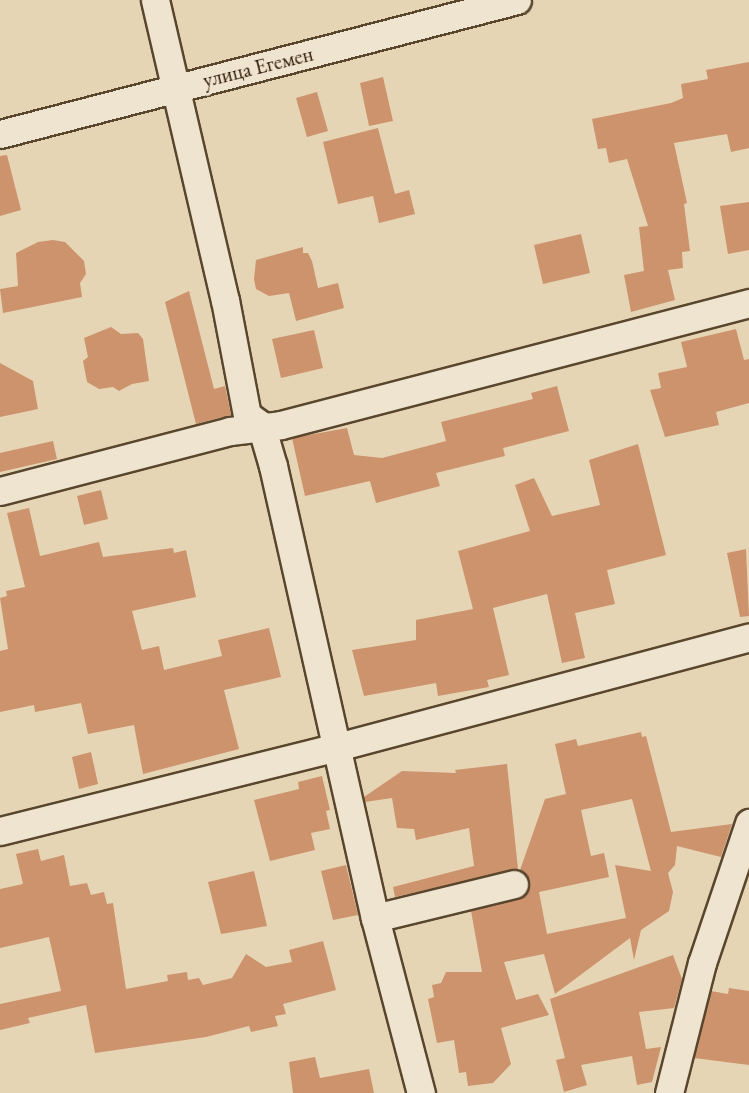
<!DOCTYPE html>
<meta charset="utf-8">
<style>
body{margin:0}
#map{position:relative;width:749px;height:1093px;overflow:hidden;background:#e6d5b5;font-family:"EB Garamond",serif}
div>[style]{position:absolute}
.building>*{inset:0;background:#cc936d}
.roads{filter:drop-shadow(2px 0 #59462d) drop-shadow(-2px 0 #59462d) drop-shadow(0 2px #59462d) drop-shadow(0 -2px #59462d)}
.street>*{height:27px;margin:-13.5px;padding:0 13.5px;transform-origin:13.5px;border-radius:13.5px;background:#efe4cf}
span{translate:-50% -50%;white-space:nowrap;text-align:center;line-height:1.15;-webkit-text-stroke:6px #efe4cf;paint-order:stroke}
.street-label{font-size:21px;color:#2a1600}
</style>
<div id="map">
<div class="building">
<i style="clip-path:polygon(749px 62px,749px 148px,731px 152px,727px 134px,674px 143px,687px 203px,684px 204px,690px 251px,682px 252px,683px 268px,668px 270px,675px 300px,631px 312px,624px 275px,644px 271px,639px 227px,648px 226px,627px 159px,609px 163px,606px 148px,598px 149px,592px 119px,671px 103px,683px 98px,681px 84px,708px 79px,706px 70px)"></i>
<i style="clip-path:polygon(383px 77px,393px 121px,369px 126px,360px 83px)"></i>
<i style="clip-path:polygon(317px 92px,328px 131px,307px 137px,296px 98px)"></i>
<i style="clip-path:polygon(378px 128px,395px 194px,409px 190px,415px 214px,379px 223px,373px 196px,338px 204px,323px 142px)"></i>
<i style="clip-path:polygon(7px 155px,21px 210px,0 216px,0 156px)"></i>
<i style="clip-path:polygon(749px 202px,749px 250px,728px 254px,720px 206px)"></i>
<i style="clip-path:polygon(581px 234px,590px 273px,543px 284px,534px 245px)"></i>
<i style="clip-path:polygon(53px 240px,65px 242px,84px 261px,86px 274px,80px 283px,82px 297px,3px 313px,0 289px,18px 286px,16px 253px,38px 242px)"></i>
<i style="clip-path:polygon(303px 247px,303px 253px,308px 253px,312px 261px,318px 288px,338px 283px,344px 308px,296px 321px,289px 293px,269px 296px,256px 289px,254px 279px,256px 260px)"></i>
<i style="clip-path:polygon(189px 291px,214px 389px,225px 386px,231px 415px,196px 424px,165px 302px)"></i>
<i style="clip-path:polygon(111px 327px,121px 334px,138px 333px,143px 339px,149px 381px,132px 384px,119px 391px,113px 387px,99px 389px,87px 382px,83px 361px,88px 357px,84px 338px)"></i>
<i style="clip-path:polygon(736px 329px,744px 360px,749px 359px,749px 403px,716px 412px,719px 425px,665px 437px,650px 390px,661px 388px,658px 373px,687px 367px,681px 342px)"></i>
<i style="clip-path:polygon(314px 330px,323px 368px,281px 378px,272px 339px)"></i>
<i style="clip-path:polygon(0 363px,33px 381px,38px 409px,0 417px)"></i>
<i style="clip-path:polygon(557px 386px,569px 431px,503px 448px,505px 456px,436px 473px,440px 486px,376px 503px,370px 481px,305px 496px,292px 438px,347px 428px,354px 455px,382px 458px,446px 441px,441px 422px,533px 399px,531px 393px)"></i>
<i style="clip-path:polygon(53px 441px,57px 459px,0 472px,0 453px)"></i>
<i style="clip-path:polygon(638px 444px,666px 555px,607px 570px,615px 604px,575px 613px,585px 658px,562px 663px,547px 594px,493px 608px,509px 675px,487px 680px,489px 687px,438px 696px,436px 683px,364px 696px,352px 650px,416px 640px,416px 620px,473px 609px,458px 551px,530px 531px,515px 485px,534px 478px,552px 516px,600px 505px,589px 460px)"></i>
<i style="clip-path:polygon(101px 490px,108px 519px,84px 525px,77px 496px)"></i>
<i style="clip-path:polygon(29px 508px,40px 556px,99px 542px,103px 557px,173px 548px,174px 553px,186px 550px,196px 597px,132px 611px,142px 650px,159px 646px,164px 670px,222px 656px,218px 640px,269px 628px,281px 677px,224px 690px,239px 749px,143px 774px,134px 725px,88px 734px,81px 703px,35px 712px,34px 705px,0 712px,0 651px,8px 649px,0 598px,7px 596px,6px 591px,25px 587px,7px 513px)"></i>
<i style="clip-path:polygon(746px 549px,749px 616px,740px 617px,727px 553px)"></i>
<i style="clip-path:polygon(evenodd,641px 732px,642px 737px,646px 736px,671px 832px,732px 824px,721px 857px,677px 846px,675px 865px,668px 873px,673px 892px,669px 911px,641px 930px,634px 960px,630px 938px,555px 994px,544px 954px,504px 962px,516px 1000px,538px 994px,549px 1015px,501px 1028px,511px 1064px,493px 1083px,468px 1086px,466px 1072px,459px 1073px,454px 1040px,437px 1043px,428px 999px,434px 997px,432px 985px,441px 983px,446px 972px,482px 972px,471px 911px,518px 899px,529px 889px,529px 880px,520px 870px,545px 799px,566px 794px,555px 744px,576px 739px,578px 746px,641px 732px,632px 799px,651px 871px,615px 865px,626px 918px,547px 934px,539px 892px,609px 877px,604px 853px,591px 856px,581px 810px,632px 799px)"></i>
<i style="clip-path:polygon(91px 752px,98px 784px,79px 789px,72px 757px)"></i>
<i style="clip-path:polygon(507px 764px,518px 869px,395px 897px,393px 887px,474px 866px,469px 828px,416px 840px,414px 829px,397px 828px,392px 798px,365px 802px,364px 797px,402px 771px,456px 773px,455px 770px)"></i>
<i style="clip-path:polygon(322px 776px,330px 810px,326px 811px,330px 829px,311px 833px,315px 850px,270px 861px,254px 800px,299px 789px,298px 782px)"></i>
<i style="clip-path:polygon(38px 849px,41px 861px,64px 855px,70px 886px,87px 883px,91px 895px,104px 892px,107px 904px,113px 903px,126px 989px,168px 981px,167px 975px,187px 972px,188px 980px,199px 978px,203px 985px,232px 978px,246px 954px,266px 967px,292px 962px,289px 950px,323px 941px,336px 990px,283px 1004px,286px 1014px,275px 1016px,278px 1026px,251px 1032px,249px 1026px,206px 1037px,95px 1053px,86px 1005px,28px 1018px,30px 1023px,0 1030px,0 1004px,61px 991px,49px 937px,0 948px,0 889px,23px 884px,16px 854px)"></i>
<i style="clip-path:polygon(346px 865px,358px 915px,333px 920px,321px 871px)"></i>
<i style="clip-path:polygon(254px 871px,267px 926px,221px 934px,208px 882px)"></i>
<i style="clip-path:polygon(673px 955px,682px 979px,674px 1008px,639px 1012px,646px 1049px,661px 1047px,652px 1082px,637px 1085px,632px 1056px,581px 1065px,587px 1085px,564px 1092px,556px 1060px,565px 1058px,550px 999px)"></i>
<i style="clip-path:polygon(729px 988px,749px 991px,749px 1065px,694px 1058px,711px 991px,728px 994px)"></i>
<i style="clip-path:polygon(315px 1057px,320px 1078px,369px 1069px,374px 1093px,293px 1093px,289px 1062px)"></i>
</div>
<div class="roads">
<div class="street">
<i style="left:155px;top:0;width:308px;rotate:76.9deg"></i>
<i style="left:225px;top:300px;width:117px;rotate:79.2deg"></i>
<i style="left:247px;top:415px;width:17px;rotate:36deg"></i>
<i style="left:261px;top:425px;width:43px;rotate:73.7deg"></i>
<i style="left:273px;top:466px;width:463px;rotate:77.3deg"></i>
<i style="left:375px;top:918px;width:181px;rotate:75.3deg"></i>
<i style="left:0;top:134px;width:534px;rotate:-14.53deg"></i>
<i style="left:0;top:491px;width:238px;rotate:-14.6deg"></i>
<i style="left:230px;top:431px;width:51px;rotate:-6.7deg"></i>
<i style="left:281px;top:425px;width:484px;rotate:-14.6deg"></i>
<i style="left:0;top:831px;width:347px;rotate:-14deg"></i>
<i style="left:337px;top:747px;width:426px;rotate:-14.9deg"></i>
<i style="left:375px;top:918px;width:143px;rotate:-13.7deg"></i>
<i style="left:669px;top:1093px;width:134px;rotate:-75.8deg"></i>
<i style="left:702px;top:963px;width:148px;rotate:-71.4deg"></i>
</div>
</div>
<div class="street-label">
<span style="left:258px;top:67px;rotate:-14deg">улица Егемен</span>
</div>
</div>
